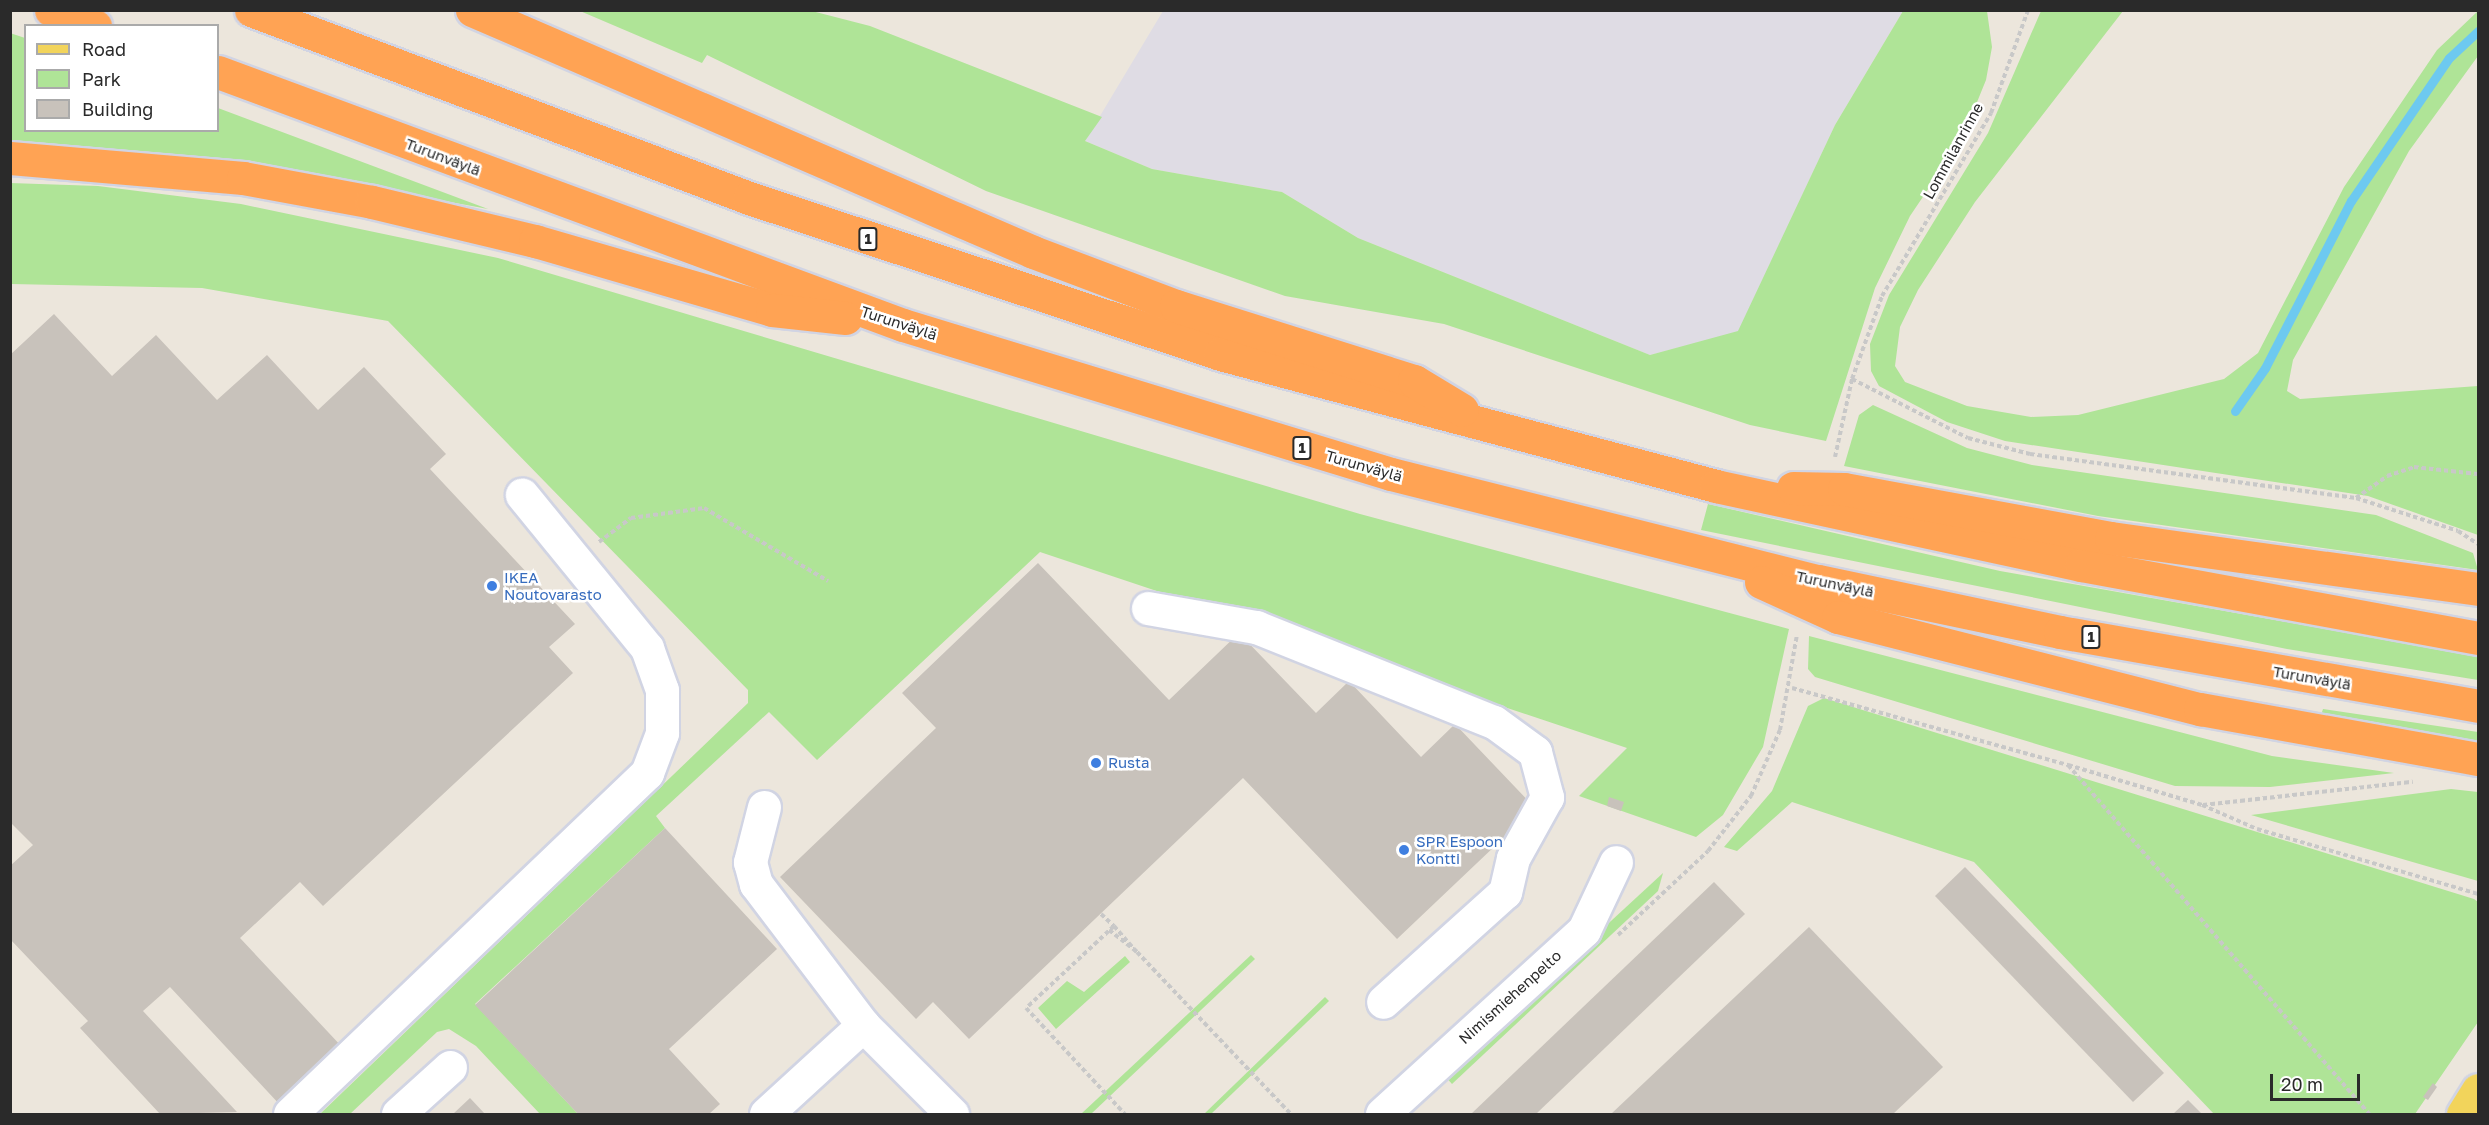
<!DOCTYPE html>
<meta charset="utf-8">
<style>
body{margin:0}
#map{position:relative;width:2489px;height:1125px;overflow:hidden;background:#ece6dc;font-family:"Golos Text",sans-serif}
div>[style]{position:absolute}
.industrial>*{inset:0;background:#dfdce4}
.green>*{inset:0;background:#afe497}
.stream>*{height:9px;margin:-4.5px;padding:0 4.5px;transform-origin:4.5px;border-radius:4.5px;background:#6dc9f0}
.building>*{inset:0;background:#c8c2bb}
.path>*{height:4px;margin-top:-2px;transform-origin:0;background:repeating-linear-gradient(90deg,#c8c8c8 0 4.5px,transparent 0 7.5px)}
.roads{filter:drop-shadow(2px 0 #d1d4e3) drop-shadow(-2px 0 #d1d4e3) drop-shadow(0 2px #d1d4e3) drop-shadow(0 -2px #d1d4e3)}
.minor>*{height:33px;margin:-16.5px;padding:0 16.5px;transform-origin:16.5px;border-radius:16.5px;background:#fff}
.major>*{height:33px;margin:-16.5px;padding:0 16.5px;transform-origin:16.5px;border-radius:16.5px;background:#f2d45b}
.highway>*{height:33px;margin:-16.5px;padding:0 16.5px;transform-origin:16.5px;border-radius:16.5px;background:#ffa354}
.dots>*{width:16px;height:16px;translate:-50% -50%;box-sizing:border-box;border:3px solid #fff;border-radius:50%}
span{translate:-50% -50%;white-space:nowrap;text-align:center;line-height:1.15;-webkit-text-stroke:5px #fff;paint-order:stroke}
.shield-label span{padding:2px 4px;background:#fff;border:2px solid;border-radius:4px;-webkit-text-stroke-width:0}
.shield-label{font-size:14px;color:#2a2a2a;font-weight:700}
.street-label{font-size:15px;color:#2a2a2a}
.shop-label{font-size:15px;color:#366cbe}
.left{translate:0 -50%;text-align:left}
.frame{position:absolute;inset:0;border:12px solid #2a2a2a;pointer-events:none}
.legend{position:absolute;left:24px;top:24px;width:195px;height:108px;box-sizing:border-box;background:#fff;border:2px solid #aaa;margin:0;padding:8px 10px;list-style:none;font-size:18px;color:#2a2a2a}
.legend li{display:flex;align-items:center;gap:12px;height:30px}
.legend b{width:30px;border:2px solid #aaa}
.scale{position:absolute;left:2270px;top:1074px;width:90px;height:27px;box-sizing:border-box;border:3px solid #2a2a2a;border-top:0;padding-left:8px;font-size:18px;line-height:21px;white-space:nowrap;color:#2a2a2a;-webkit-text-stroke:4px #fff;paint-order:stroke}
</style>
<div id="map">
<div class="industrial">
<i style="clip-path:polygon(1163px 11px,1903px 11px,1835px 125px,1738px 332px,1650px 355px,1358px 238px,1282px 192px,1152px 169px,1085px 141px)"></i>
</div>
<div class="green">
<i style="clip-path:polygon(808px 10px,870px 26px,1102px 117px,1085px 141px,1152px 169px,1282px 192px,1358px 238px,1650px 355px,1738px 331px,1835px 125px,1903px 11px,1987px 11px,1992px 47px,1986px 80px,1962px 139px,1910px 216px,1875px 288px,1826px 441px,1750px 425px,1444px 324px,1285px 296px,986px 191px,707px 55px,702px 63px,580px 11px)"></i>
<i style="clip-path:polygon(2041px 11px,2123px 11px,1975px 202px,1918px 290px,1900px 327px,1895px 366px,1905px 382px,1967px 406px,2031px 417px,2078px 415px,2224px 379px,2258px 353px,2344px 187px,2437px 50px,2478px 11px,2478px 56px,2409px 151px,2293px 360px,2287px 391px,2300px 399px,2478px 386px,2478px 535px,2368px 496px,2005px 441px,1947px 422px,1879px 386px,1871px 371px,1870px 344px,1889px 295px,1988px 133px)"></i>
<i style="clip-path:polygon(10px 33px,25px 38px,26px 130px,218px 130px,218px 108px,488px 209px,212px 158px,11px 142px)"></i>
<i style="clip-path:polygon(10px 183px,98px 186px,241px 204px,498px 258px,1360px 514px,1789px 629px,1763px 747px,1723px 815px,1696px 837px,1579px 796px,1627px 748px,1040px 552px,817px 760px,769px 712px,656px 816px,665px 828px,475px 1004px,578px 1114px,540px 1114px,476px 1046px,449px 1029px,437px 1032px,350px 1114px,320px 1114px,748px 703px,748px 690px,388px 321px,202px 288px,11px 284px)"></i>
<i style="clip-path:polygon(1873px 405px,1967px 448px,2032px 465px,2376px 515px,2473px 553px,2478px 570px,2098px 516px,1844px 466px,1859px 415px)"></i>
<i style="clip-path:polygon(1708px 504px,2000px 571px,2478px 656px,2478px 680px,2287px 649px,1701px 530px)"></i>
<i style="clip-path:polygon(1809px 636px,2272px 756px,2394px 773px,2270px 787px,2175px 786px,1815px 677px,1808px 669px)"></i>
<i style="clip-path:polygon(1824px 698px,2474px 899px,2478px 902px,2478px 1022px,2415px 1114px,2214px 1114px,1974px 862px,1792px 802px,1737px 851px,1724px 847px,1772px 791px,1808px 706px)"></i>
<i style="clip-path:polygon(2323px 709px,2478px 732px,2478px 747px,2321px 715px)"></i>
<i style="clip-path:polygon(2451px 789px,2478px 792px,2478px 881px,2251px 815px)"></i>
<i style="clip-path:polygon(1663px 873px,1658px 891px,1452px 1084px,1444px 1075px)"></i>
<i style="clip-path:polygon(1251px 955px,1255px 959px,1091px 1114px,1081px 1114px)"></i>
<i style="clip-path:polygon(1125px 956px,1130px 962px,1056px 1029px,1038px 1008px,1067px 981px,1084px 992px)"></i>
<i style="clip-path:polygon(1325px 997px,1329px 1001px,1211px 1114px,1204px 1114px)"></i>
</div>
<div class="stream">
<i style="left:2235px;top:411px;width:52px;rotate:-55.1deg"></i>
<i style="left:2265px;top:368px;width:188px;rotate:-62.8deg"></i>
<i style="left:2351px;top:201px;width:173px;rotate:-55.6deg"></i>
<i style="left:2449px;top:58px;width:40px;rotate:-43deg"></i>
</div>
<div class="building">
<i style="clip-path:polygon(54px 314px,112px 376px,156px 335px,217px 400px,267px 355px,318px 410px,364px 367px,446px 454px,430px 469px,575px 624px,549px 647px,573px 673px,323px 906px,300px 882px,240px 938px,343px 1048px,281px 1106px,170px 987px,143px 1011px,237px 1112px,160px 1114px,80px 1028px,88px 1021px,10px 939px,10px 866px,33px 845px,10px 822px,10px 355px)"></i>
<i style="clip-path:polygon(1038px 563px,1169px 700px,1239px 633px,1316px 713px,1349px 681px,1421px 757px,1455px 724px,1535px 808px,1397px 939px,1243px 778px,969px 1039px,933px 1002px,916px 1019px,780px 877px,936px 728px,902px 693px)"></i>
<i style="clip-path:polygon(1609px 797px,1624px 802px,1621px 811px,1607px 806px)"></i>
<i style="clip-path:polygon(665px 828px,777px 949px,669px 1049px,720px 1104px,709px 1114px,578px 1114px,475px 1005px)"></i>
<i style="clip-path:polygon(1965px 867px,2164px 1073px,2133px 1102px,1935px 896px)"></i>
<i style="clip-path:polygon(1714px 882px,1745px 914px,1536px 1114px,1471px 1114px)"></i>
<i style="clip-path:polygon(1809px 927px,1943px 1067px,1893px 1114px,1611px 1114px)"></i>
<i style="clip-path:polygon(2433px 1083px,2437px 1087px,2428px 1100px,2423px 1097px)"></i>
<i style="clip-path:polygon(470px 1098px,485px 1114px,453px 1114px)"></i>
<i style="clip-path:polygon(2188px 1100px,2202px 1114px,2173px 1114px)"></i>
</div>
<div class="path">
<i style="left:1852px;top:379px;width:130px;rotate:27deg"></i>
<i style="left:1968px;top:438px;width:64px;rotate:14.5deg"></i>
<i style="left:2030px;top:454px;width:329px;rotate:7.7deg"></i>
<i style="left:2356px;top:498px;width:107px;rotate:17.9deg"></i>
<i style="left:2458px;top:531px;width:24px;rotate:33deg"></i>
<i style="left:1835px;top:457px;width:80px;rotate:-77.7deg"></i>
<i style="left:1852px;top:379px;width:88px;rotate:-70.1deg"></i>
<i style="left:1882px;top:296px;width:213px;rotate:-59.2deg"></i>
<i style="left:1991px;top:113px;width:109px;rotate:-70.2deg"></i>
<i style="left:2356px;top:498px;width:38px;rotate:-35deg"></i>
<i style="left:2387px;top:476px;width:28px;rotate:-18deg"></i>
<i style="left:2414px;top:467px;width:64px;rotate:6.2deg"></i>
<i style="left:599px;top:542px;width:40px;rotate:-37deg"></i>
<i style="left:631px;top:518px;width:74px;rotate:-7.8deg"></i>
<i style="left:704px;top:508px;width:144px;rotate:30.5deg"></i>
<i style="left:1792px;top:688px;width:287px;rotate:15.6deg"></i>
<i style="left:2068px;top:765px;width:140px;rotate:16.6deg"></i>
<i style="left:2202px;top:805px;width:60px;rotate:23.6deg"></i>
<i style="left:2257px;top:829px;width:230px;rotate:16.4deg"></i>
<i style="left:2068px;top:765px;width:461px;rotate:49.2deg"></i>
<i style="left:2203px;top:805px;width:211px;rotate:-6.3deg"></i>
<i style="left:1101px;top:914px;width:18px;rotate:43deg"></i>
<i style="left:1114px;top:926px;width:120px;rotate:137deg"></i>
<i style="left:1026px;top:1008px;width:145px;rotate:47deg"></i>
<i style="left:1114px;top:926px;width:35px;rotate:49deg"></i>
<i style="left:1109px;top:930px;width:36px;rotate:38deg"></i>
<i style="left:1137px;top:952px;width:224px;rotate:46.5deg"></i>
<i style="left:1618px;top:935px;width:123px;rotate:-43deg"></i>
<i style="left:1708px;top:851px;width:70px;rotate:-52deg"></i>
<i style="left:1751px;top:796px;width:72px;rotate:-66.3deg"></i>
<i style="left:1780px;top:730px;width:97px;rotate:-79.9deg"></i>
</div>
<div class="roads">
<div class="minor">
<i style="left:1148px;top:608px;width:110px;rotate:10deg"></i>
<i style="left:1256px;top:627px;width:256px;rotate:21.8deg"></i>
<i style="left:1494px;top:722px;width:51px;rotate:36.2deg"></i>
<i style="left:1535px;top:752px;width:47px;rotate:75.1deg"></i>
<i style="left:1547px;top:797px;width:70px;rotate:119.1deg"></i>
<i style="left:1513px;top:858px;width:35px;rotate:103deg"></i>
<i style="left:1505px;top:892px;width:164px;rotate:138deg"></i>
<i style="left:764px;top:807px;width:57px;rotate:104.3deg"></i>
<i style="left:750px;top:862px;width:23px;rotate:75deg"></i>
<i style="left:756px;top:884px;width:177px;rotate:52.8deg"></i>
<i style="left:290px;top:1114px;width:494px;rotate:-43.7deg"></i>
<i style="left:647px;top:773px;width:43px;rotate:-69.4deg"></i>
<i style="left:662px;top:733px;width:43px;rotate:-90deg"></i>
<i style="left:662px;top:690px;width:45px;rotate:-109.7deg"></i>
<i style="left:647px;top:648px;width:198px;rotate:-129.2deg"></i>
<i style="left:398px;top:1114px;width:70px;rotate:-42.1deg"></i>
<i style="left:766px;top:1114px;width:132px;rotate:-42.5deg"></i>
<i style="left:863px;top:1025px;width:126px;rotate:45deg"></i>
<i style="left:1382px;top:1114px;width:273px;rotate:-42.3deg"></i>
<i style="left:1584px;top:930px;width:75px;rotate:-64.8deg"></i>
</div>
<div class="major">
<i style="left:2463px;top:1114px;width:28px;rotate:-58deg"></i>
</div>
<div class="highway">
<i style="left:51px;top:10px;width:47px;rotate:20deg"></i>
<i style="left:251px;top:10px;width:532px;rotate:20.68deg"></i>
<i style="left:749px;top:198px;width:496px;rotate:18.3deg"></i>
<i style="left:1220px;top:354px;width:513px;rotate:14.9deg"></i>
<i style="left:1716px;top:486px;width:373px;rotate:12.2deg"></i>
<i style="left:2081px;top:565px;width:404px;rotate:10.4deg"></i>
<i style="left:472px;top:10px;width:611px;rotate:23.33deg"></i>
<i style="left:1033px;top:252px;width:153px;rotate:20.7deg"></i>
<i style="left:1176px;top:306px;width:250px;rotate:17.5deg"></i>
<i style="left:1414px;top:381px;width:56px;rotate:31.1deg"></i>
<i style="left:218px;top:72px;width:730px;rotate:20.27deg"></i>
<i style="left:903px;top:325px;width:510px;rotate:16.98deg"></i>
<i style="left:1391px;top:474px;width:440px;rotate:14.1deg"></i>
<i style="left:1818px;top:581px;width:247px;rotate:11.9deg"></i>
<i style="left:2060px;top:632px;width:424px;rotate:10deg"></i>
<i style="left:10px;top:158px;width:234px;rotate:4.9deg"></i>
<i style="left:243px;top:178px;width:131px;rotate:10.5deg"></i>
<i style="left:372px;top:202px;width:168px;rotate:13.5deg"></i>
<i style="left:535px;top:241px;width:247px;rotate:16.2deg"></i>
<i style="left:772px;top:310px;width:74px;rotate:6.2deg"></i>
<i style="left:1793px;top:488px;width:51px;rotate:1.1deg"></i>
<i style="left:1844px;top:489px;width:271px;rotate:10.4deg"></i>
<i style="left:2111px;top:538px;width:371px;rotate:7.9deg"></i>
<i style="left:1761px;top:582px;width:85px;rotate:24.4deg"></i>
<i style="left:1838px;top:617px;width:374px;rotate:14.3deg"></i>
<i style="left:2200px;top:709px;width:282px;rotate:10.2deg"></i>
</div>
</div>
<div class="dots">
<i style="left:492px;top:586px;background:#3f7fe0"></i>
<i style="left:1096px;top:763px;background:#3f7fe0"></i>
<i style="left:1404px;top:850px;background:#3f7fe0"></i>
</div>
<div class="shield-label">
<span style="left:868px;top:239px">1</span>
<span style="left:1302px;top:448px">1</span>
<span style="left:2091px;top:637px">1</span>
</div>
<div class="street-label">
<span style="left:1953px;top:151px;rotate:-61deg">Lommilanrinne</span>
<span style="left:443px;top:157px;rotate:21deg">Turunväylä</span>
<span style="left:899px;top:323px;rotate:18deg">Turunväylä</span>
<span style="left:1364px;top:466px;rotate:16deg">Turunväylä</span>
<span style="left:1835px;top:584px;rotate:12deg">Turunväylä</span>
<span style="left:2312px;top:678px;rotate:10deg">Turunväylä</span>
<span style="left:1510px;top:997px;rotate:-42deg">Nimismiehenpelto</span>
</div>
<div class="shop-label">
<span class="left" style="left:504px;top:586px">IKEA<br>Noutovarasto</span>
<span class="left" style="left:1108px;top:763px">Rusta</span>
<span class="left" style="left:1416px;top:850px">SPR Espoon<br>Kontti</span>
</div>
<div class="frame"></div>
<ul class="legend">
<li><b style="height:8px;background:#f2d45b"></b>Road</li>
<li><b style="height:16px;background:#afe497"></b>Park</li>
<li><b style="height:16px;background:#c8c2bb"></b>Building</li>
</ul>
<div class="scale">20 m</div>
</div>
